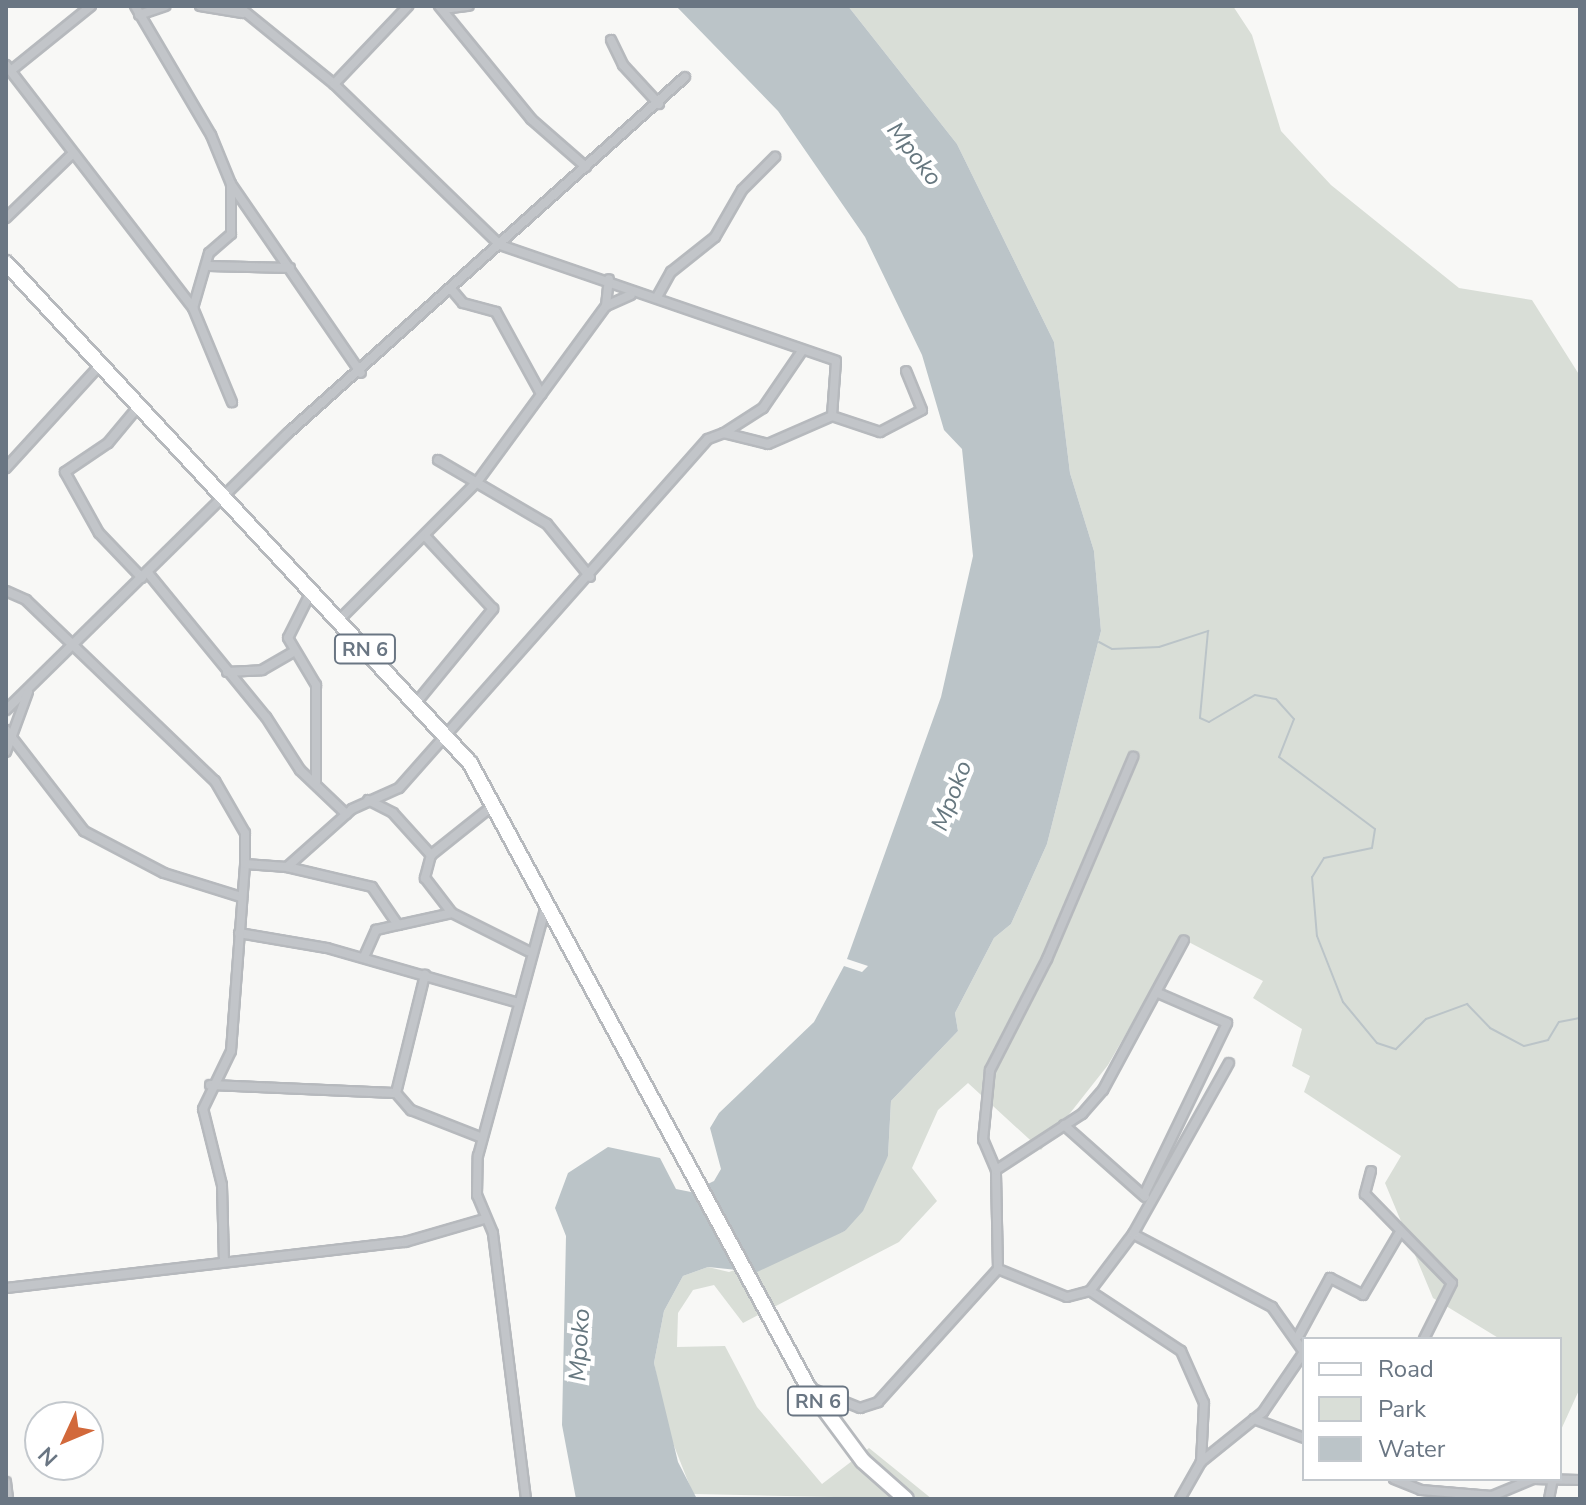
<!DOCTYPE html>
<style>
body{margin:0}
#map{position:relative;width:1586px;height:1505px;overflow:hidden;background:#f8f8f6;font-family:"Nunito Sans",sans-serif}
div>[style]{position:absolute}
.green>*{inset:0;background:#d9ded7}
.water>*{inset:0;background:#bbc4c8}
.stream>*{height:2px;margin:-1px;padding:0 1px;transform-origin:1px;border-radius:1px;background:#bbc4c8}
.roads{filter:drop-shadow(2px 0 #b6b9bd) drop-shadow(-2px 0 #b6b9bd) drop-shadow(0 2px #b6b9bd) drop-shadow(0 -2px #b6b9bd)}
.street>*{height:8px;margin:-4px;padding:0 4px;transform-origin:4px;border-radius:4px;background:#c2c5c9}
.primary>*{height:14px;margin:-7px;padding:0 7px;transform-origin:7px;border-radius:7px;background:#fff}
span{translate:-50% -50%;white-space:nowrap;text-align:center;line-height:1.15;-webkit-text-stroke:8px #fff;paint-order:stroke}
.shield-label span{padding:2px 6px;background:#fff;border:2px solid;border-radius:6px;-webkit-text-stroke-width:0}
.shield-label{font-size:20px;color:#6a7683;font-weight:700}
.water-label{font-size:24px;color:#66777f;font-style:italic}
.frame{position:absolute;inset:0;border:8px solid #6a7683;pointer-events:none}
.legend{position:absolute;left:1302px;top:1337px;width:260px;height:144px;box-sizing:border-box;background:#fff;border:2px solid #c3c8cd;margin:0;padding:10px 14px;list-style:none;font-size:24px;color:#6a7683}
.legend li{display:flex;align-items:center;gap:16px;height:40px}
.legend b{width:40px;border:2px solid #c3c8cd}
.north{position:absolute;left:24px;top:1401px;width:80px;height:80px;box-sizing:border-box;background:#fff;border:2px solid #c3c8cd;border-radius:50%;rotate:226deg;font-size:22px;font-weight:700;line-height:32px;text-align:center;color:#6a7683}
.north::after{content:'';display:block;margin:auto;width:28px;height:36px;background:#d2693b;clip-path:polygon(50% 0,100% 100%,50% 72%,0 100%)}
</style>
<div id="map">
<div class="green">
<i style="clip-path:polygon(848px 6px,1233px 6px,1252px 35px,1281px 131px,1331px 185px,1459px 288px,1532px 300px,1580px 376px,1580px 1388px,1560px 1432px,1560px 1339px,1500px 1339px,1433px 1298px,1385px 1183px,1401px 1156px,1304px 1092px,1310px 1076px,1292px 1066px,1302px 1029px,1253px 998px,1263px 981px,1181px 938px,1108px 1065px,1041px 1150px,968px 1083px,938px 1110px,912px 1168px,937px 1201px,899px 1242px,743px 1323px,714px 1285px,693px 1290px,678px 1313px,677px 1347px,725px 1346px,757px 1407px,822px 1484px,869px 1448px,932px 1499px,693px 1494px,667px 1428px,654px 1363px,664px 1311px,683px 1276px,708px 1267px,729px 1272px,845px 1231px,888px 1156px,891px 1101px,958px 1031px,955px 1013px,994px 938px,1011px 924px,1047px 844px,1101px 631px,1094px 551px,1070px 473px,1054px 342px,957px 144px)"></i>
</div>
<div class="water">
<i style="clip-path:polygon(676px 6px,848px 6px,957px 144px,1054px 342px,1070px 473px,1094px 551px,1101px 631px,1047px 844px,1011px 924px,994px 938px,955px 1013px,958px 1031px,891px 1101px,888px 1156px,863px 1211px,845px 1231px,757px 1272px,708px 1267px,683px 1276px,664px 1311px,654px 1363px,678px 1462px,697px 1499px,576px 1499px,562px 1425px,566px 1236px,555px 1208px,568px 1173px,608px 1147px,660px 1158px,676px 1189px,691px 1192px,714px 1181px,721px 1169px,710px 1128px,719px 1113px,814px 1022px,844px 966px,862px 972px,868px 966px,847px 959px,941px 697px,973px 556px,962px 449px,944px 430px,922px 355px,865px 237px,778px 111px)"></i>
</div>
<div class="stream">
<i style="left:1099px;top:642px;width:15px;rotate:28deg"></i>
<i style="left:1112px;top:649px;width:47px;rotate:-2.4deg"></i>
<i style="left:1159px;top:647px;width:52px;rotate:-18.1deg"></i>
<i style="left:1208px;top:631px;width:87px;rotate:95.3deg"></i>
<i style="left:1200px;top:718px;width:10px;rotate:24deg"></i>
<i style="left:1209px;top:722px;width:53px;rotate:-30.4deg"></i>
<i style="left:1255px;top:695px;width:21px;rotate:11deg"></i>
<i style="left:1276px;top:699px;width:27px;rotate:48deg"></i>
<i style="left:1294px;top:719px;width:41px;rotate:111.5deg"></i>
<i style="left:1279px;top:757px;width:120px;rotate:36.9deg"></i>
<i style="left:1375px;top:829px;width:19px;rotate:99deg"></i>
<i style="left:1372px;top:848px;width:49px;rotate:168.2deg"></i>
<i style="left:1324px;top:858px;width:22px;rotate:122deg"></i>
<i style="left:1312px;top:877px;width:59px;rotate:85.2deg"></i>
<i style="left:1317px;top:936px;width:71px;rotate:68.5deg"></i>
<i style="left:1343px;top:1002px;width:53px;rotate:50.3deg"></i>
<i style="left:1377px;top:1043px;width:20px;rotate:18deg"></i>
<i style="left:1396px;top:1049px;width:42px;rotate:-45deg"></i>
<i style="left:1426px;top:1019px;width:44px;rotate:-20.1deg"></i>
<i style="left:1467px;top:1004px;width:33px;rotate:46deg"></i>
<i style="left:1490px;top:1028px;width:38px;rotate:28deg"></i>
<i style="left:1524px;top:1046px;width:25px;rotate:-14deg"></i>
<i style="left:1548px;top:1040px;width:21px;rotate:-59deg"></i>
<i style="left:1559px;top:1022px;width:21px;rotate:-11deg"></i>
</div>
<div class="roads">
<div class="street">
<i style="left:135px;top:6px;width:150px;rotate:59.5deg"></i>
<i style="left:211px;top:135px;width:53px;rotate:67.8deg"></i>
<i style="left:231px;top:184px;width:229px;rotate:55.5deg"></i>
<i style="left:200px;top:6px;width:43px;rotate:9.5deg"></i>
<i style="left:238px;top:6px;width:124px;rotate:39.1deg"></i>
<i style="left:334px;top:84px;width:231px;rotate:44.1deg"></i>
<i style="left:500px;top:245px;width:355px;rotate:19deg"></i>
<i style="left:836px;top:361px;width:55px;rotate:94.2deg"></i>
<i style="left:439px;top:6px;width:146px;rotate:50.8deg"></i>
<i style="left:531px;top:119px;width:73px;rotate:41.1deg"></i>
<i style="left:443px;top:9px;width:26px;rotate:-7deg"></i>
<i style="left:139px;top:15px;width:28px;rotate:-19deg"></i>
<i style="left:611px;top:40px;width:28px;rotate:64deg"></i>
<i style="left:623px;top:65px;width:53px;rotate:47.3deg"></i>
<i style="left:6px;top:65px;width:307px;rotate:52.4deg"></i>
<i style="left:13px;top:69px;width:100px;rotate:-38.9deg"></i>
<i style="left:334px;top:84px;width:108px;rotate:-46.5deg"></i>
<i style="left:231px;top:184px;width:50px;rotate:90deg"></i>
<i style="left:231px;top:234px;width:29px;rotate:139deg"></i>
<i style="left:209px;top:253px;width:57px;rotate:106.2deg"></i>
<i style="left:193px;top:308px;width:102px;rotate:67.5deg"></i>
<i style="left:6px;top:218px;width:89px;rotate:-44.1deg"></i>
<i style="left:209px;top:266px;width:81px;rotate:1.4deg"></i>
<i style="left:452px;top:290px;width:17px;rotate:50deg"></i>
<i style="left:463px;top:303px;width:34px;rotate:15deg"></i>
<i style="left:496px;top:312px;width:94px;rotate:61.2deg"></i>
<i style="left:657px;top:297px;width:29px;rotate:-61deg"></i>
<i style="left:671px;top:272px;width:56px;rotate:-38.5deg"></i>
<i style="left:715px;top:237px;width:54px;rotate:-60.1deg"></i>
<i style="left:742px;top:190px;width:47px;rotate:-45deg"></i>
<i style="left:606px;top:306px;width:27px;rotate:-24deg"></i>
<i style="left:138px;top:407px;width:47px;rotate:129.8deg"></i>
<i style="left:108px;top:443px;width:52px;rotate:146deg"></i>
<i style="left:65px;top:472px;width:70px;rotate:60.9deg"></i>
<i style="left:99px;top:533px;width:62px;rotate:46.3deg"></i>
<i style="left:724px;top:433px;width:46px;rotate:-32.7deg"></i>
<i style="left:763px;top:408px;width:69px;rotate:-55.6deg"></i>
<i style="left:438px;top:460px;width:126px;rotate:30.4deg"></i>
<i style="left:547px;top:524px;width:68px;rotate:50.9deg"></i>
<i style="left:6px;top:468px;width:138px;rotate:-47.6deg"></i>
<i style="left:148px;top:573px;width:186px;rotate:50.7deg"></i>
<i style="left:266px;top:717px;width:63px;rotate:57.3deg"></i>
<i style="left:300px;top:770px;width:64px;rotate:43.7deg"></i>
<i style="left:6px;top:591px;width:22px;rotate:24deg"></i>
<i style="left:26px;top:600px;width:262px;rotate:43.8deg"></i>
<i style="left:215px;top:781px;width:60px;rotate:60deg"></i>
<i style="left:245px;top:833px;width:31px;rotate:90deg"></i>
<i style="left:311px;top:592px;width:51px;rotate:116.6deg"></i>
<i style="left:288px;top:638px;width:55px;rotate:59.2deg"></i>
<i style="left:316px;top:685px;width:98px;rotate:90deg"></i>
<i style="left:338px;top:621px;width:197px;rotate:-45deg"></i>
<i style="left:477px;top:482px;width:218px;rotate:-53.8deg"></i>
<i style="left:606px;top:306px;width:27px;rotate:-84deg"></i>
<i style="left:227px;top:672px;width:35px;rotate:-3deg"></i>
<i style="left:262px;top:670px;width:34px;rotate:-30deg"></i>
<i style="left:416px;top:703px;width:122px;rotate:-50.7deg"></i>
<i style="left:493px;top:609px;width:97px;rotate:-132.9deg"></i>
<i style="left:6px;top:710px;width:395px;rotate:-44.5deg"></i>
<i style="left:288px;top:433px;width:533px;rotate:-41.88deg"></i>
<i style="left:6px;top:730px;width:128px;rotate:52.3deg"></i>
<i style="left:84px;top:831px;width:90px;rotate:27.7deg"></i>
<i style="left:164px;top:873px;width:81px;rotate:17.3deg"></i>
<i style="left:6px;top:752px;width:64px;rotate:-69.9deg"></i>
<i style="left:368px;top:800px;width:28px;rotate:27deg"></i>
<i style="left:393px;top:813px;width:57px;rotate:47.9deg"></i>
<i style="left:431px;top:855px;width:24px;rotate:105deg"></i>
<i style="left:425px;top:878px;width:44px;rotate:52.4deg"></i>
<i style="left:431px;top:855px;width:82px;rotate:-38.6deg"></i>
<i style="left:287px;top:867px;width:87px;rotate:13.2deg"></i>
<i style="left:372px;top:887px;width:46px;rotate:55.6deg"></i>
<i style="left:398px;top:925px;width:55px;rotate:-12.5deg"></i>
<i style="left:452px;top:913px;width:85px;rotate:26.6deg"></i>
<i style="left:239px;top:933px;width:89px;rotate:9.7deg"></i>
<i style="left:327px;top:948px;width:196px;rotate:16deg"></i>
<i style="left:364px;top:957px;width:30px;rotate:-66deg"></i>
<i style="left:376px;top:930px;width:23px;rotate:-13deg"></i>
<i style="left:210px;top:1085px;width:186px;rotate:2.5deg"></i>
<i style="left:396px;top:1093px;width:122px;rotate:-76.2deg"></i>
<i style="left:396px;top:1093px;width:23px;rotate:49deg"></i>
<i style="left:411px;top:1110px;width:74px;rotate:21.4deg"></i>
<i style="left:1064px;top:1125px;width:108px;rotate:41.6deg"></i>
<i style="left:996px;top:1170px;width:103px;rotate:-33.1deg"></i>
<i style="left:1082px;top:1114px;width:32px;rotate:-49deg"></i>
<i style="left:1103px;top:1090px;width:170px;rotate:-61.6deg"></i>
<i style="left:1371px;top:1171px;width:24px;rotate:105deg"></i>
<i style="left:1365px;top:1194px;width:124px;rotate:45.7deg"></i>
<i style="left:1452px;top:1283px;width:63px;rotate:116.6deg"></i>
<i style="left:1144px;top:1195px;width:191px;rotate:-64.2deg"></i>
<i style="left:1227px;top:1023px;width:75px;rotate:-156.5deg"></i>
<i style="left:1133px;top:1234px;width:157px;rotate:27.7deg"></i>
<i style="left:1272px;top:1307px;width:55px;rotate:54.6deg"></i>
<i style="left:1304px;top:1352px;width:73px;rotate:124.3deg"></i>
<i style="left:1263px;top:1412px;width:80px;rotate:141.1deg"></i>
<i style="left:1201px;top:1462px;width:43px;rotate:119.6deg"></i>
<i style="left:224px;top:1262px;width:77px;rotate:-91.5deg"></i>
<i style="left:222px;top:1185px;width:78px;rotate:-104deg"></i>
<i style="left:203px;top:1109px;width:64px;rotate:-64.2deg"></i>
<i style="left:231px;top:1051px;width:188px;rotate:-85.7deg"></i>
<i style="left:245px;top:864px;width:42px;rotate:4.1deg"></i>
<i style="left:287px;top:867px;width:87px;rotate:-41.7deg"></i>
<i style="left:352px;top:809px;width:51px;rotate:-24.1deg"></i>
<i style="left:399px;top:788px;width:466px;rotate:-48.5deg"></i>
<i style="left:708px;top:439px;width:17px;rotate:-21deg"></i>
<i style="left:724px;top:433px;width:45px;rotate:14deg"></i>
<i style="left:768px;top:444px;width:70px;rotate:-23.6deg"></i>
<i style="left:832px;top:416px;width:51px;rotate:18.4deg"></i>
<i style="left:880px;top:432px;width:47px;rotate:-27.6deg"></i>
<i style="left:922px;top:410px;width:42px;rotate:-112.3deg"></i>
<i style="left:998px;top:1269px;width:99px;rotate:-91.2deg"></i>
<i style="left:996px;top:1170px;width:33px;rotate:-113deg"></i>
<i style="left:983px;top:1140px;width:70px;rotate:-84.3deg"></i>
<i style="left:990px;top:1070px;width:125px;rotate:-62.8deg"></i>
<i style="left:1047px;top:959px;width:220px;rotate:-66.9deg"></i>
<i style="left:6px;top:1288px;width:402px;rotate:-6.6deg"></i>
<i style="left:405px;top:1242px;width:82px;rotate:-16.2deg"></i>
<i style="left:1090px;top:1291px;width:109px;rotate:33.4deg"></i>
<i style="left:1181px;top:1351px;width:57px;rotate:66.1deg"></i>
<i style="left:1204px;top:1403px;width:59px;rotate:92.9deg"></i>
<i style="left:1299px;top:1335px;width:65px;rotate:-61.5deg"></i>
<i style="left:1330px;top:1278px;width:37px;rotate:27deg"></i>
<i style="left:1363px;top:1295px;width:73px;rotate:-59.6deg"></i>
<i style="left:813px;top:1389px;width:51px;rotate:22deg"></i>
<i style="left:860px;top:1408px;width:19px;rotate:-18deg"></i>
<i style="left:878px;top:1402px;width:179px;rotate:-47.9deg"></i>
<i style="left:998px;top:1269px;width:74px;rotate:22.1deg"></i>
<i style="left:1067px;top:1297px;width:24px;rotate:-15deg"></i>
<i style="left:1090px;top:1291px;width:71px;rotate:-53deg"></i>
<i style="left:1133px;top:1234px;width:196px;rotate:-60.7deg"></i>
<i style="left:1254px;top:1419px;width:53px;rotate:20.8deg"></i>
<i style="left:1394px;top:1479px;width:29px;rotate:22deg"></i>
<i style="left:1421px;top:1490px;width:71px;rotate:4.8deg"></i>
<i style="left:1492px;top:1496px;width:44px;rotate:-22.5deg"></i>
<i style="left:1533px;top:1479px;width:47px;rotate:1.2deg"></i>
<i style="left:6px;top:1482px;width:17px;rotate:83deg"></i>
<i style="left:526px;top:1499px;width:268px;rotate:-97.1deg"></i>
<i style="left:493px;top:1233px;width:41px;rotate:-112.8deg"></i>
<i style="left:477px;top:1195px;width:39px;rotate:-89deg"></i>
<i style="left:478px;top:1156px;width:260px;rotate:-74.8deg"></i>
<i style="left:1549px;top:1499px;width:16px;rotate:-79deg"></i>
</div>
<div class="primary">
<i style="left:6px;top:263px;width:682px;rotate:47.14deg"></i>
<i style="left:470px;top:763px;width:710px;rotate:61.56deg"></i>
<i style="left:808px;top:1387px;width:92px;rotate:53.4deg"></i>
<i style="left:863px;top:1461px;width:57px;rotate:41.5deg"></i>
</div>
</div>
<div class="shield-label">
<span style="left:365px;top:649px">RN 6</span>
<span style="left:818px;top:1401px">RN 6</span>
</div>
<div class="water-label">
<span style="left:914px;top:154px;rotate:52deg">Mpoko</span>
<span style="left:952px;top:796px;rotate:-69deg">Mpoko</span>
<span style="left:580px;top:1345px;rotate:-87deg">Mpoko</span>
</div>
<div class="frame"></div>
<ul class="legend">
<li><b style="height:10px;background:#fff"></b>Road</li>
<li><b style="height:22px;background:#d9ded7"></b>Park</li>
<li><b style="height:22px;background:#bbc4c8"></b>Water</li>
</ul>
<div class="north">N</div>
</div>
